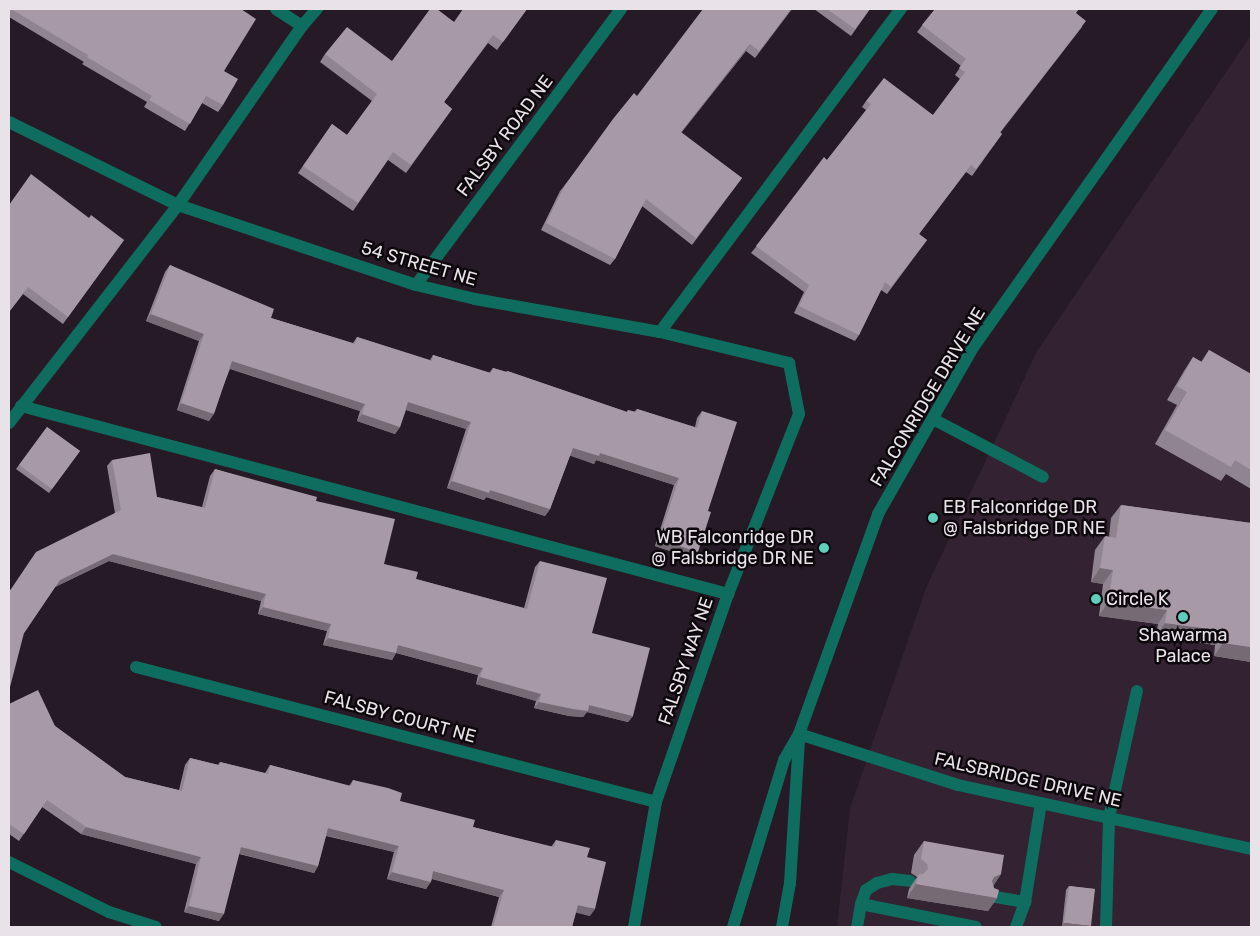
<!DOCTYPE html>
<style>
body{margin:0}
#map{position:relative;width:1260px;height:936px;overflow:hidden;background:#251a25;font-family:Rubik,sans-serif}
div>[style]{position:absolute}
.built>*{inset:0;background:#322232}
.minor>*{height:12px;margin:-6px;padding:0 6px;transform-origin:6px;border-radius:6px;background:#0f6d5f}
.wall>*{inset:0;background:#908490}
.shaded-wall>*{inset:0;background:#766b75}
.building>*{inset:0;background:#a899a7}
.dots>*{width:14px;height:14px;translate:-50% -50%;box-sizing:border-box;border:2px solid #0c070b;border-radius:50%}
span{translate:-50% -50%;white-space:nowrap;text-align:center;line-height:1.15;-webkit-text-stroke:5px #0c070b;paint-order:stroke}
.street-label{font-size:18px;color:#e9e2e9}
.poi-label{font-size:18px;color:#e9e2e9}
.left{translate:0 -50%;text-align:left}
.right{translate:-100% -50%;text-align:right}
.frame{position:absolute;inset:0;border:10px solid #e9e2e9;pointer-events:none}
</style>
<div id="map">
<div class="built">
<i style="clip-path:polygon(1251px 35px,1251px 927px,837px 927px,850px 808px,926px 588px,1037px 351px)"></i>
</div>
<div class="minor">
<i style="left:302px;top:26px;width:23px;rotate:-49deg"></i>
<i style="left:9px;top:122px;width:188px;rotate:26.2deg"></i>
<i style="left:178px;top:205px;width:251px;rotate:18.6deg"></i>
<i style="left:416px;top:285px;width:61px;rotate:13.3deg"></i>
<i style="left:475px;top:299px;width:188px;rotate:10.1deg"></i>
<i style="left:660px;top:332px;width:133px;rotate:13.5deg"></i>
<i style="left:789px;top:363px;width:52px;rotate:78.9deg"></i>
<i style="left:799px;top:414px;width:193px;rotate:111.5deg"></i>
<i style="left:728px;top:594px;width:220px;rotate:109.1deg"></i>
<i style="left:656px;top:802px;width:127px;rotate:100deg"></i>
<i style="left:416px;top:285px;width:344px;rotate:-53.4deg"></i>
<i style="left:660px;top:332px;width:403px;rotate:-53.3deg"></i>
<i style="left:21px;top:406px;width:732px;rotate:14.89deg"></i>
<i style="left:933px;top:419px;width:124px;rotate:27.8deg"></i>
<i style="left:9px;top:423px;width:276px;rotate:-52.2deg"></i>
<i style="left:178px;top:205px;width:218px;rotate:-55.3deg"></i>
<i style="left:302px;top:26px;width:31px;rotate:-147deg"></i>
<i style="left:136px;top:667px;width:537px;rotate:14.55deg"></i>
<i style="left:799px;top:734px;width:167px;rotate:17.8deg"></i>
<i style="left:958px;top:785px;width:300px;rotate:12.3deg"></i>
<i style="left:9px;top:862px;width:112px;rotate:26.6deg"></i>
<i style="left:109px;top:912px;width:49px;rotate:17.7deg"></i>
<i style="left:990px;top:896px;width:36px;rotate:10deg"></i>
<i style="left:861px;top:904px;width:15px;rotate:-70deg"></i>
<i style="left:866px;top:890px;width:13px;rotate:-32deg"></i>
<i style="left:877px;top:883px;width:16px;rotate:-15deg"></i>
<i style="left:892px;top:879px;width:18px;rotate:6deg"></i>
<i style="left:733px;top:927px;width:175px;rotate:-73deg"></i>
<i style="left:784px;top:760px;width:30px;rotate:-60deg"></i>
<i style="left:799px;top:734px;width:234px;rotate:-70.2deg"></i>
<i style="left:878px;top:514px;width:190px;rotate:-60.3deg"></i>
<i style="left:972px;top:349px;width:416px;rotate:-54.8deg"></i>
<i style="left:782px;top:927px;width:45px;rotate:-79.7deg"></i>
<i style="left:790px;top:883px;width:145px;rotate:-86.4deg"></i>
<i style="left:857px;top:927px;width:23px;rotate:-80deg"></i>
<i style="left:861px;top:904px;width:117px;rotate:11.3deg"></i>
<i style="left:1016px;top:927px;width:27px;rotate:-70deg"></i>
<i style="left:1025px;top:902px;width:100px;rotate:-80.8deg"></i>
<i style="left:1106px;top:927px;width:110px;rotate:-88.4deg"></i>
<i style="left:1109px;top:817px;width:129px;rotate:-77.5deg"></i>
</div>
<div class="wall">
<i style="clip-path:polygon(9px 9px,112px 10px,112px 9px,241px 9px,224px 71px,223px 105px,218px 112px,202px 103px,185px 131px,144px 107px,147px 102px,82px 64px,84px 62px,9px 17px)"></i>
<i style="clip-path:polygon(527px 9px,497px 50px,488px 43px,444px 102px,452px 109px,406px 173px,388px 160px,353px 211px,298px 173px,332px 124px,347px 135px,372px 101px,320px 62px,325px 54px,392px 61px,454px 22px)"></i>
<i style="clip-path:polygon(792px 9px,755px 58px,746px 51px,681px 133px,742px 178px,692px 245px,642px 206px,615px 259px,610px 265px,541px 230px,560px 191px,565px 185px,637px 96px)"></i>
<i style="clip-path:polygon(814px 9px,870px 9px,851px 36px)"></i>
<i style="clip-path:polygon(935px 9px,1076px 13px,1082px 27px,1000px 133px,1002px 134px,972px 176px,966px 172px,919px 234px,927px 240px,887px 294px,881px 290px,859px 335px,855px 341px,794px 313px,804px 292px,751px 253px,827px 160px,866px 110px,862px 107px,866px 101px,933px 115px,960px 79px,955px 75px,961px 66px,917px 32px)"></i>
<i style="clip-path:polygon(9px 205px,89px 218px,124px 240px,63px 324px,23px 294px,9px 312px)"></i>
<i style="clip-path:polygon(170px 265px,271px 318px,353px 343px,357px 337px,430px 360px,433px 355px,489px 373px,493px 368px,506px 372px,507px 371px,627px 412px,628px 410px,634px 412px,637px 409px,695px 427px,697px 418px,702px 411px,694px 559px,655px 546px,674px 485px,596px 460px,594px 464px,570px 455px,550px 509px,545px 516px,486px 497px,484px 500px,447px 488px,466px 429px,406px 410px,400px 427px,395px 434px,357px 421px,360px 411px,230px 369px,209px 421px,177px 410px,199px 341px,146px 321px,165px 272px)"></i>
<i style="clip-path:polygon(1209px 350px,1251px 374px,1251px 489px,1226px 474px,1221px 481px,1155px 444px,1177px 405px,1167px 400px,1184px 371px,1193px 357px,1201px 362px)"></i>
<i style="clip-path:polygon(47px 427px,80px 451px,49px 493px,16px 469px)"></i>
<i style="clip-path:polygon(112px 460px,157px 497px,202px 507px,210px 476px,215px 469px,316px 501px,384px 564px,416px 579px,524px 608px,535px 567px,540px 561px,592px 633px,633px 716px,628px 722px,587px 712px,583px 717px,569px 716px,534px 708px,536px 701px,476px 684px,478px 675px,396px 653px,392px 660px,323px 645px,327px 631px,258px 614px,261px 601px,109px 561px,55px 587px,24px 633px,9px 591px,115px 513px,107px 466px)"></i>
<i style="clip-path:polygon(1121px 505px,1251px 523px,1251px 662px,1214px 656px,1215px 645px,1156px 636px,1158px 624px,1099px 616px,1103px 584px,1091px 582px,1095px 550px,1105px 536px,1109px 537px,1111px 518px)"></i>
<i style="clip-path:polygon(9px 704px,55px 726px,125px 777px,179px 790px,185px 765px,190px 758px,218px 765px,220px 762px,265px 773px,270px 765px,349px 786px,353px 780px,400px 801px,473px 827px,551px 847px,556px 840px,587px 857px,590px 916px,576px 912px,572px 927px,491px 927px,499px 897px,432px 879px,426px 889px,387px 879px,394px 852px,326px 836px,318px 866px,314px 873px,239px 854px,219px 921px,184px 912px,196px 864px,81px 834px,42px 807px,19px 841px,9px 834px)"></i>
<i style="clip-path:polygon(924px 841px,1001px 874px,993px 886px,997px 898px,988px 911px,907px 898px,909px 889px,917px 877px,911px 873px,914px 855px)"></i>
<i style="clip-path:polygon(1069px 886px,1095px 889px,1062px 927px,1066px 890px)"></i>
</div>
<div class="shaded-wall">
<i style="clip-path:polygon(750px 44px,746px 51px,676px 139px,681px 132px)"></i>
<i style="clip-path:polygon(151px 314px,204px 334px,199px 341px,146px 321px)"></i>
<i style="clip-path:polygon(232px 361px,365px 404px,360px 411px,228px 368px)"></i>
<i style="clip-path:polygon(408px 402px,471px 422px,466px 429px,403px 409px)"></i>
<i style="clip-path:polygon(181px 403px,214px 414px,209px 421px,177px 410px)"></i>
<i style="clip-path:polygon(362px 414px,400px 427px,395px 434px,357px 421px)"></i>
<i style="clip-path:polygon(573px 448px,600px 453px,679px 478px,674px 485px,596px 460px,594px 464px,568px 455px)"></i>
<i style="clip-path:polygon(452px 481px,490px 490px,550px 509px,545px 516px,486px 497px,484px 500px,447px 488px)"></i>
<i style="clip-path:polygon(659px 539px,698px 552px,694px 559px,655px 546px)"></i>
<i style="clip-path:polygon(113px 554px,266px 594px,261px 601px,109px 561px,55px 587px,60px 580px)"></i>
<i style="clip-path:polygon(1100px 568px,1113px 570px,1103px 584px,1091px 582px)"></i>
<i style="clip-path:polygon(1108px 602px,1167px 610px,1158px 624px,1099px 616px)"></i>
<i style="clip-path:polygon(263px 607px,331px 624px,327px 631px,258px 614px)"></i>
<i style="clip-path:polygon(1165px 623px,1225px 631px,1215px 645px,1156px 636px)"></i>
<i style="clip-path:polygon(328px 638px,396px 653px,392px 660px,323px 645px)"></i>
<i style="clip-path:polygon(1223px 643px,1251px 647px,1251px 662px,1214px 656px)"></i>
<i style="clip-path:polygon(398px 645px,483px 668px,478px 675px,393px 652px)"></i>
<i style="clip-path:polygon(480px 677px,541px 694px,536px 701px,476px 684px)"></i>
<i style="clip-path:polygon(539px 702px,589px 705px,633px 716px,628px 722px,587px 712px,583px 717px,569px 716px,534px 708px)"></i>
<i style="clip-path:polygon(86px 827px,201px 857px,196px 864px,81px 834px)"></i>
<i style="clip-path:polygon(328px 828px,399px 846px,394px 852px,324px 835px)"></i>
<i style="clip-path:polygon(241px 847px,318px 866px,314px 873px,237px 853px)"></i>
<i style="clip-path:polygon(433px 871px,504px 890px,499px 897px,429px 878px)"></i>
<i style="clip-path:polygon(392px 872px,431px 882px,426px 889px,387px 879px)"></i>
<i style="clip-path:polygon(1001px 874px,992px 888px,984px 890px,994px 877px)"></i>
<i style="clip-path:polygon(916px 884px,997px 898px,988px 911px,907px 898px)"></i>
<i style="clip-path:polygon(578px 905px,595px 909px,590px 916px,573px 912px)"></i>
<i style="clip-path:polygon(189px 906px,224px 914px,219px 921px,184px 912px)"></i>
<i style="clip-path:polygon(1064px 923px,1091px 926px,1090px 927px,1062px 927px)"></i>
</div>
<div class="building">
<i style="clip-path:polygon(9px 9px,110px 9px,112px 10px,113px 9px,241px 9px,256px 19px,224px 71px,238px 79px,223px 105px,206px 96px,190px 124px,149px 100px,152px 96px,87px 57px,88px 55px,11px 9px,9px 13px)"></i>
<i style="clip-path:polygon(430px 9px,437px 9px,454px 22px,463px 9px,527px 9px,503px 42px,493px 35px,444px 102px,452px 109px,411px 165px,393px 152px,358px 203px,303px 166px,332px 124px,347px 135px,377px 94px,325px 54px,347px 27px,392px 61px)"></i>
<i style="clip-path:polygon(703px 9px,791px 9px,759px 51px,750px 44px,681px 132px,742px 178px,696px 238px,646px 199px,615px 259px,546px 223px,565px 185px,613px 119px,634px 93px,637px 96px)"></i>
<i style="clip-path:polygon(827px 9px,870px 9px,855px 29px)"></i>
<i style="clip-path:polygon(935px 9px,1079px 9px,1076px 13px,1086px 21px,1000px 132px,1002px 134px,976px 169px,971px 165px,919px 234px,927px 240px,891px 287px,885px 282px,859px 335px,799px 306px,809px 285px,756px 246px,824px 157px,827px 160px,871px 104px,866px 101px,884px 78px,933px 115px,965px 72px,959px 68px,966px 59px,922px 25px)"></i>
<i style="clip-path:polygon(31px 174px,89px 218px,91px 215px,124px 240px,68px 317px,28px 287px,9px 312px,9px 205px)"></i>
<i style="clip-path:polygon(170px 265px,274px 309px,271px 318px,355px 344px,357px 337px,432px 361px,433px 355px,491px 373px,493px 368px,507px 372px,507px 371px,627px 412px,628px 410px,636px 412px,637px 409px,697px 428px,702px 411px,737px 422px,708px 511px,711px 512px,698px 552px,659px 539px,679px 478px,600px 453px,599px 456px,573px 448px,550px 509px,490px 490px,489px 493px,452px 481px,471px 422px,408px 402px,400px 427px,362px 414px,365px 404px,232px 361px,214px 414px,181px 403px,204px 334px,151px 314px)"></i>
<i style="clip-path:polygon(1209px 350px,1251px 374px,1251px 470px,1235px 460px,1231px 467px,1165px 430px,1187px 392px,1177px 386px,1193px 357px,1202px 362px)"></i>
<i style="clip-path:polygon(47px 427px,80px 451px,52px 489px,19px 465px)"></i>
<i style="clip-path:polygon(150px 453px,157px 497px,205px 508px,215px 469px,317px 497px,316px 501px,395px 519px,384px 564px,418px 572px,416px 579px,527px 609px,540px 561px,607px 578px,592px 633px,650px 648px,633px 716px,589px 705px,588px 711px,573px 709px,539px 702px,541px 694px,480px 677px,483px 668px,398px 645px,396px 653px,328px 638px,331px 624px,263px 607px,266px 594px,113px 554px,60px 580px,24px 633px,9px 691px,9px 592px,36px 552px,121px 510px,112px 460px)"></i>
<i style="clip-path:polygon(1121px 505px,1251px 523px,1251px 647px,1223px 643px,1225px 631px,1165px 623px,1167px 610px,1108px 602px,1113px 570px,1100px 568px,1105px 536px,1116px 538px)"></i>
<i style="clip-path:polygon(38px 690px,55px 726px,125px 777px,182px 791px,190px 758px,219px 765px,220px 762px,268px 774px,270px 765px,351px 786px,353px 780px,388px 788px,402px 793px,400px 801px,475px 820px,473px 827px,554px 847px,556px 840px,590px 848px,587px 857px,606px 862px,595px 909px,578px 905px,572px 927px,493px 927px,504px 890px,433px 871px,431px 882px,392px 872px,399px 846px,328px 828px,318px 866px,241px 847px,224px 914px,189px 906px,201px 857px,86px 827px,47px 800px,24px 834px,9px 824px,9px 704px)"></i>
<i style="clip-path:polygon(924px 841px,1004px 855px,1001px 874px,994px 877px,992px 881px,994px 888px,999px 890px,997px 898px,916px 884px,918px 875px,923px 874px,928px 869px,927px 864px,921px 859px)"></i>
<i style="clip-path:polygon(1069px 886px,1095px 889px,1091px 926px,1064px 923px)"></i>
</div>
<div class="dots">
<i style="left:933px;top:518px;background:#5cceba"></i>
<i style="left:824px;top:548px;background:#5cceba"></i>
<i style="left:1096px;top:599px;background:#5cceba"></i>
<i style="left:1183px;top:617px;background:#5cceba"></i>
</div>
<div class="street-label">
<span style="left:505px;top:136px;rotate:-53deg">FALSBY ROAD NE</span>
<span style="left:419px;top:264px;rotate:16deg">54 STREET NE</span>
<span style="left:928px;top:397px;rotate:-59deg">FALCONRIDGE DRIVE NE</span>
<span style="left:686px;top:661px;rotate:-71deg">FALSBY WAY NE</span>
<span style="left:400px;top:717px;rotate:15deg">FALSBY COURT NE</span>
<span style="left:1028px;top:780px;rotate:13deg">FALSBRIDGE DRIVE NE</span>
</div>
<div class="poi-label">
<span class="left" style="left:943px;top:518px">EB Falconridge DR<br>@ Falsbridge DR NE</span>
<span class="right" style="left:814px;top:548px">WB Falconridge DR<br>@ Falsbridge DR NE</span>
<span class="left" style="left:1106px;top:599px">Circle K</span>
<span style="left:1183px;top:646px">Shawarma<br>Palace</span>
</div>
<div class="frame"></div>
</div>
